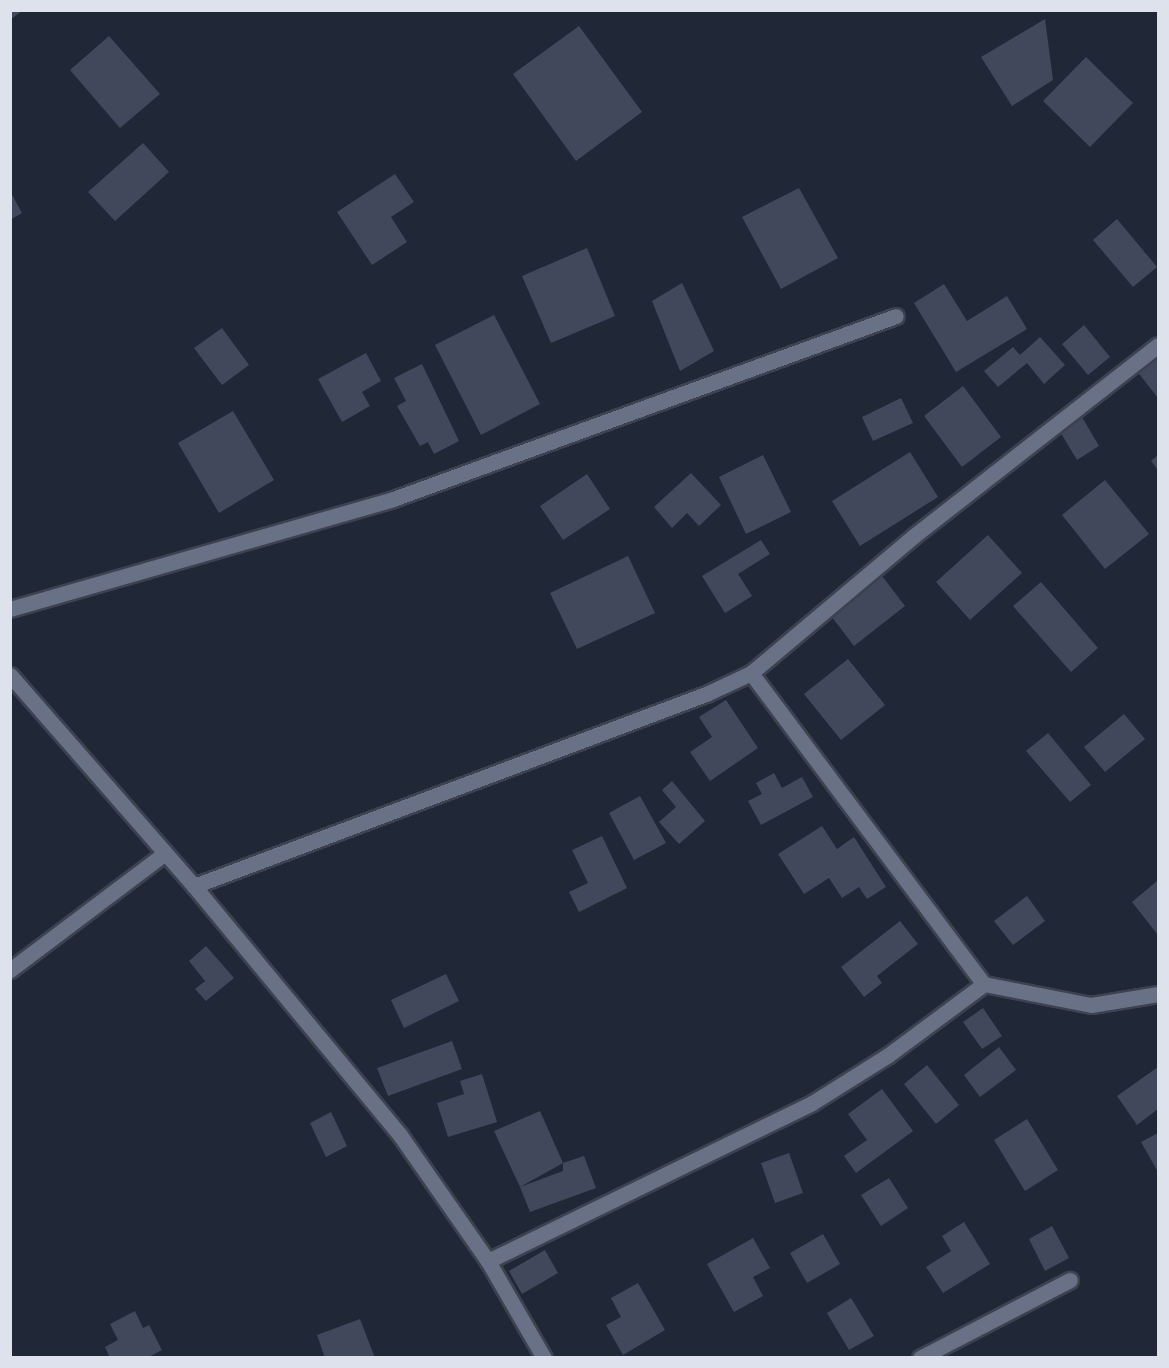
<!DOCTYPE html>
<style>
body{margin:0}
#map{position:relative;width:1169px;height:1368px;overflow:hidden;background:#202737;font-family:Raleway,sans-serif}
div>[style]{position:absolute}
.building>*{inset:0;background:#41485b}
.roads{filter:drop-shadow(2px 0 #3d4250) drop-shadow(-2px 0 #3d4250) drop-shadow(0 2px #3d4250) drop-shadow(0 -2px #3d4250)}
.minor>*{height:15px;margin:-7.5px;padding:0 7.5px;transform-origin:7.5px;border-radius:7.5px;background:#687185}
span{translate:-50% -50%;white-space:nowrap;text-align:center;line-height:1.15;-webkit-text-stroke:5px #0d1017;paint-order:stroke}
.frame{position:absolute;inset:0;border:12px solid #dde2ed;pointer-events:none}
</style>
<div id="map">
<div class="building">
<i style="clip-path:polygon(10px 10px,23px 10px,10px 20px)"></i>
<i style="clip-path:polygon(1045px 19px,1053px 80px,1012px 106px,981px 57px)"></i>
<i style="clip-path:polygon(579px 26px,642px 112px,576px 161px,513px 74px)"></i>
<i style="clip-path:polygon(109px 36px,160px 94px,120px 128px,70px 70px)"></i>
<i style="clip-path:polygon(1086px 57px,1133px 103px,1090px 147px,1043px 101px)"></i>
<i style="clip-path:polygon(143px 143px,169px 172px,115px 221px,88px 192px)"></i>
<i style="clip-path:polygon(395px 174px,414px 202px,391px 217px,407px 242px,372px 265px,337px 212px)"></i>
<i style="clip-path:polygon(799px 188px,838px 258px,781px 289px,742px 217px)"></i>
<i style="clip-path:polygon(10px 191px,22px 213px,10px 220px)"></i>
<i style="clip-path:polygon(1117px 219px,1157px 267px,1133px 287px,1093px 240px)"></i>
<i style="clip-path:polygon(587px 248px,615px 316px,551px 343px,522px 276px)"></i>
<i style="clip-path:polygon(682px 283px,714px 351px,680px 371px,652px 301px)"></i>
<i style="clip-path:polygon(944px 284px,967px 321px,1007px 296px,1027px 329px,956px 372px,914px 303px)"></i>
<i style="clip-path:polygon(494px 315px,540px 404px,481px 435px,435px 345px)"></i>
<i style="clip-path:polygon(1084px 325px,1110px 357px,1088px 375px,1062px 344px)"></i>
<i style="clip-path:polygon(222px 328px,249px 365px,222px 385px,194px 348px)"></i>
<i style="clip-path:polygon(1040px 337px,1065px 365px,1044px 384px,1027px 363px,998px 387px,984px 371px,1013px 347px,1020px 355px)"></i>
<i style="clip-path:polygon(1158px 351px,1158px 398px,1136px 370px)"></i>
<i style="clip-path:polygon(366px 353px,381px 381px,362px 392px,370px 406px,342px 422px,318px 379px)"></i>
<i style="clip-path:polygon(422px 364px,459px 441px,434px 454px,428px 442px,420px 446px,397px 406px,406px 401px,394px 378px)"></i>
<i style="clip-path:polygon(963px 386px,1001px 437px,962px 467px,924px 416px)"></i>
<i style="clip-path:polygon(901px 398px,913px 423px,873px 441px,862px 417px)"></i>
<i style="clip-path:polygon(233px 411px,274px 480px,219px 513px,178px 443px)"></i>
<i style="clip-path:polygon(1079px 412px,1099px 446px,1077px 460px,1056px 425px)"></i>
<i style="clip-path:polygon(910px 452px,938px 497px,860px 546px,832px 501px)"></i>
<i style="clip-path:polygon(763px 455px,791px 512px,746px 534px,719px 477px)"></i>
<i style="clip-path:polygon(1158px 455px,1158px 470px,1151px 461px)"></i>
<i style="clip-path:polygon(691px 473px,721px 505px,699px 526px,687px 513px,672px 528px,654px 507px)"></i>
<i style="clip-path:polygon(587px 474px,610px 509px,563px 540px,540px 506px)"></i>
<i style="clip-path:polygon(1105px 480px,1149px 534px,1105px 569px,1062px 515px)"></i>
<i style="clip-path:polygon(988px 535px,1022px 573px,970px 620px,936px 582px)"></i>
<i style="clip-path:polygon(761px 540px,770px 554px,738px 574px,752px 596px,725px 613px,702px 576px)"></i>
<i style="clip-path:polygon(628px 556px,655px 613px,577px 649px,550px 593px)"></i>
<i style="clip-path:polygon(879px 572px,905px 606px,854px 646px,828px 612px)"></i>
<i style="clip-path:polygon(1041px 582px,1098px 648px,1071px 672px,1013px 606px)"></i>
<i style="clip-path:polygon(848px 659px,885px 705px,841px 740px,804px 694px)"></i>
<i style="clip-path:polygon(726px 700px,758px 748px,710px 781px,690px 752px,712px 737px,699px 717px)"></i>
<i style="clip-path:polygon(1124px 714px,1145px 739px,1105px 772px,1084px 747px)"></i>
<i style="clip-path:polygon(1048px 733px,1091px 785px,1070px 802px,1026px 751px)"></i>
<i style="clip-path:polygon(774px 773px,782px 788px,802px 777px,813px 797px,761px 825px,748px 801px,762px 794px,756px 783px)"></i>
<i style="clip-path:polygon(672px 781px,705px 821px,679px 844px,659px 822px,676px 807px,662px 790px)"></i>
<i style="clip-path:polygon(640px 796px,666px 843px,634px 860px,609px 813px)"></i>
<i style="clip-path:polygon(822px 826px,837px 849px,854px 837px,886px 887px,867px 899px,859px 887px,842px 898px,829px 878px,804px 894px,778px 854px)"></i>
<i style="clip-path:polygon(602px 836px,627px 888px,579px 912px,569px 892px,588px 883px,572px 850px)"></i>
<i style="clip-path:polygon(1157px 881px,1158px 883px,1158px 935px,1132px 902px)"></i>
<i style="clip-path:polygon(1027px 896px,1045px 921px,1013px 945px,994px 921px)"></i>
<i style="clip-path:polygon(900px 921px,918px 944px,877px 976px,882px 983px,864px 997px,841px 967px)"></i>
<i style="clip-path:polygon(206px 946px,234px 978px,206px 1001px,195px 989px,205px 981px,189px 961px)"></i>
<i style="clip-path:polygon(446px 974px,459px 1001px,404px 1028px,391px 1000px)"></i>
<i style="clip-path:polygon(983px 1008px,1002px 1036px,982px 1049px,963px 1022px)"></i>
<i style="clip-path:polygon(452px 1041px,462px 1069px,388px 1096px,377px 1068px)"></i>
<i style="clip-path:polygon(999px 1047px,1016px 1070px,980px 1097px,964px 1075px)"></i>
<i style="clip-path:polygon(927px 1065px,959px 1105px,936px 1124px,904px 1084px)"></i>
<i style="clip-path:polygon(1158px 1067px,1158px 1109px,1137px 1125px,1117px 1096px)"></i>
<i style="clip-path:polygon(482px 1074px,497px 1122px,448px 1137px,437px 1103px,464px 1094px,460px 1081px)"></i>
<i style="clip-path:polygon(882px 1089px,913px 1131px,856px 1173px,844px 1156px,867px 1140px,848px 1114px)"></i>
<i style="clip-path:polygon(540px 1111px,563px 1163px,520px 1187px,494px 1131px)"></i>
<i style="clip-path:polygon(331px 1112px,347px 1146px,326px 1157px,310px 1123px)"></i>
<i style="clip-path:polygon(1027px 1119px,1058px 1170px,1025px 1191px,994px 1140px)"></i>
<i style="clip-path:polygon(1158px 1133px,1158px 1172px,1141px 1142px)"></i>
<i style="clip-path:polygon(789px 1153px,803px 1193px,775px 1203px,761px 1163px)"></i>
<i style="clip-path:polygon(584px 1156px,596px 1188px,530px 1212px,520px 1187px,563px 1171px,563px 1163px)"></i>
<i style="clip-path:polygon(889px 1178px,908px 1208px,881px 1226px,861px 1195px)"></i>
<i style="clip-path:polygon(964px 1222px,990px 1264px,943px 1293px,926px 1267px,951px 1251px,942px 1236px)"></i>
<i style="clip-path:polygon(1052px 1226px,1069px 1258px,1045px 1271px,1029px 1239px)"></i>
<i style="clip-path:polygon(823px 1234px,840px 1264px,807px 1283px,790px 1253px)"></i>
<i style="clip-path:polygon(753px 1238px,770px 1268px,753px 1277px,763px 1296px,734px 1312px,707px 1264px)"></i>
<i style="clip-path:polygon(545px 1250px,558px 1273px,522px 1294px,509px 1271px)"></i>
<i style="clip-path:polygon(638px 1283px,665px 1330px,623px 1355px,606px 1325px,621px 1317px,611px 1298px)"></i>
<i style="clip-path:polygon(851px 1298px,874px 1336px,849px 1350px,827px 1313px)"></i>
<i style="clip-path:polygon(135px 1311px,143px 1328px,149px 1325px,162px 1350px,147px 1358px,110px 1358px,105px 1347px,118px 1340px,110px 1324px)"></i>
<i style="clip-path:polygon(360px 1319px,375px 1358px,325px 1358px,317px 1335px)"></i>
</div>
<div class="roads">
<div class="minor">
<i style="left:10px;top:609px;width:398px;rotate:-16deg"></i>
<i style="left:393px;top:499px;width:535px;rotate:-19.99deg"></i>
<i style="left:751px;top:673px;width:389px;rotate:53.2deg"></i>
<i style="left:984px;top:984px;width:109px;rotate:11.1deg"></i>
<i style="left:1091px;top:1005px;width:68px;rotate:-9.3deg"></i>
<i style="left:10px;top:675px;width:280px;rotate:48.9deg"></i>
<i style="left:194px;top:886px;width:323px;rotate:50.4deg"></i>
<i style="left:400px;top:1135px;width:154px;rotate:55.1deg"></i>
<i style="left:488px;top:1261px;width:112px;rotate:60deg"></i>
<i style="left:194px;top:886px;width:547px;rotate:-20.56deg"></i>
<i style="left:706px;top:694px;width:50px;rotate:-25deg"></i>
<i style="left:751px;top:673px;width:214px;rotate:-40.1deg"></i>
<i style="left:915px;top:535px;width:308px;rotate:-38deg"></i>
<i style="left:10px;top:970px;width:193px;rotate:-37deg"></i>
<i style="left:488px;top:1261px;width:360px;rotate:-26deg"></i>
<i style="left:812px;top:1103px;width:89px;rotate:-32.1deg"></i>
<i style="left:887px;top:1056px;width:121px;rotate:-36.6deg"></i>
<i style="left:920px;top:1358px;width:169px;rotate:-27.5deg"></i>
</div>
</div>
<div class="frame"></div>
</div>
